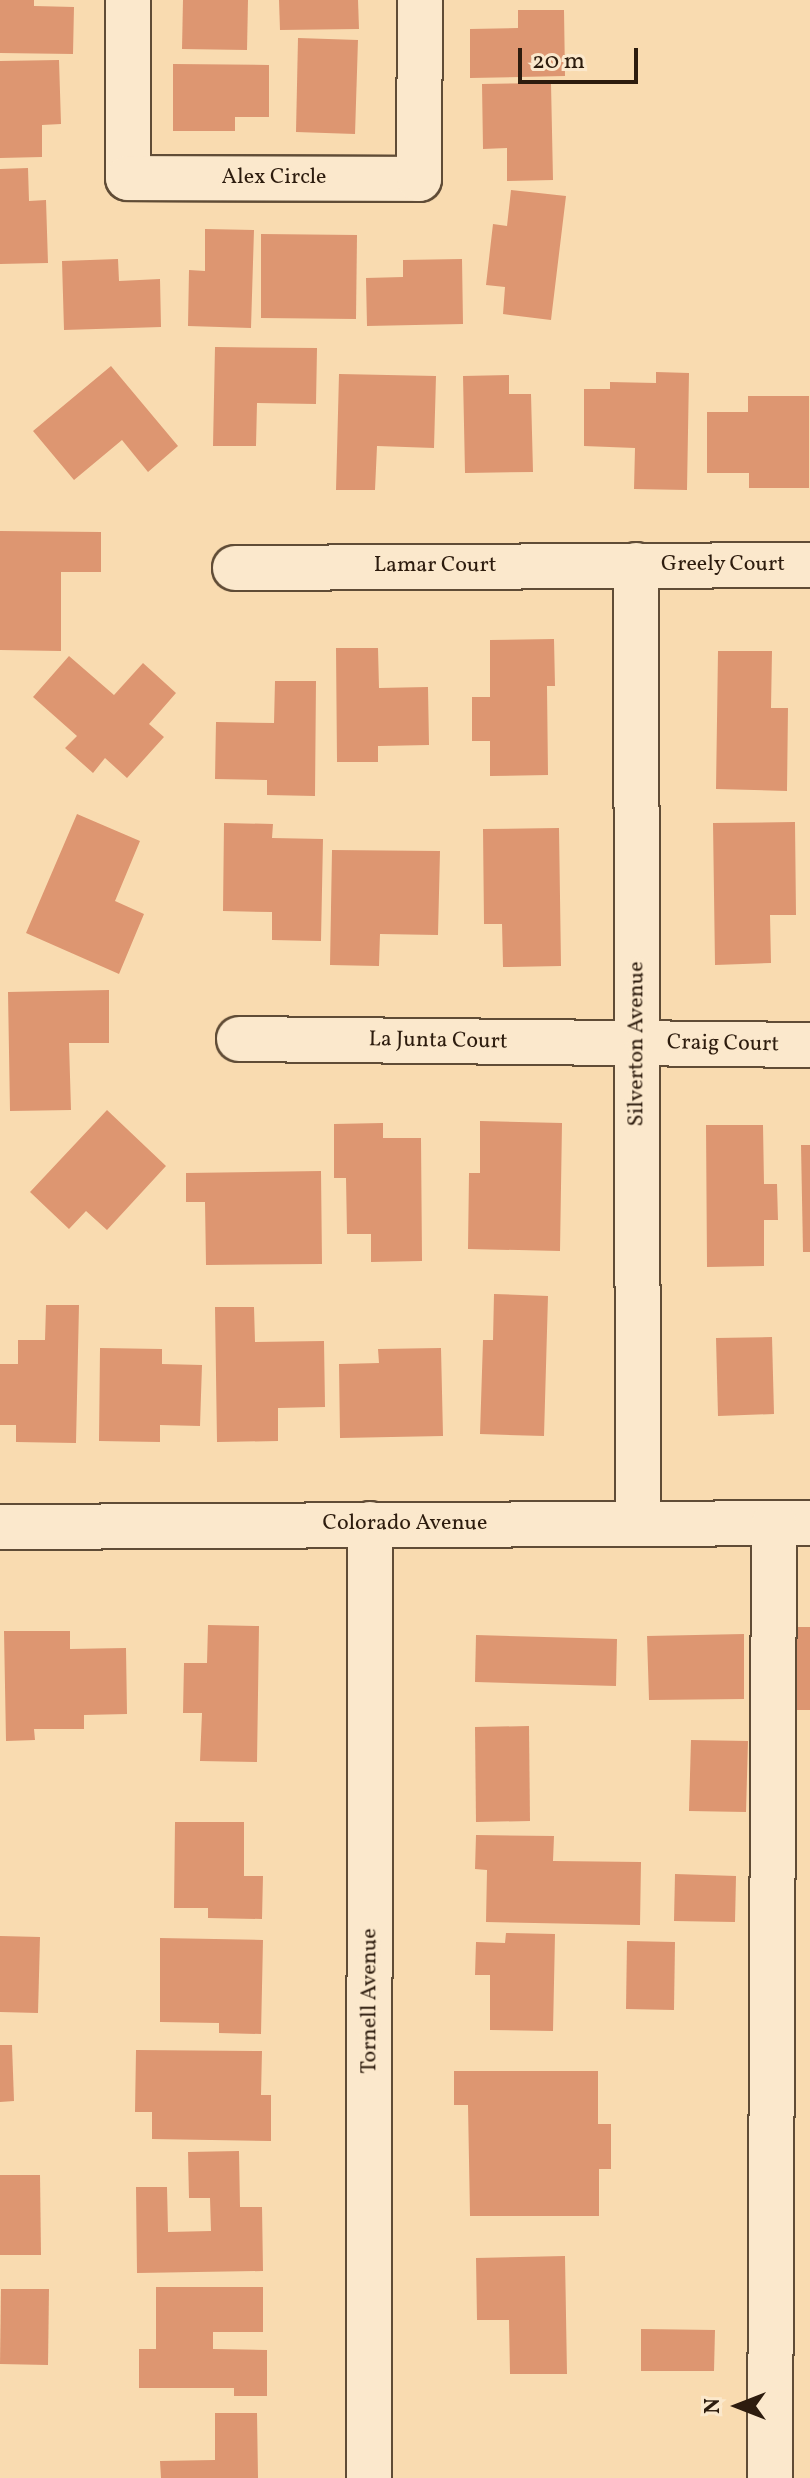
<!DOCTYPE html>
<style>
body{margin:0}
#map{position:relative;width:810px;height:2478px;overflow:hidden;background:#f9dbb0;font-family:Vollkorn,serif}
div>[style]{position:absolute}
.building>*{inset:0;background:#dd9671}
.roads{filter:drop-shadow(2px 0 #604c36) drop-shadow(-2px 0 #604c36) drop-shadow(0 2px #604c36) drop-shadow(0 -2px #604c36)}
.minor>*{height:44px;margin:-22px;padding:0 22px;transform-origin:22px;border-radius:22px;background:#fbe8cc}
span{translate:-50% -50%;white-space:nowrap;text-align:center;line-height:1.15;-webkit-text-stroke:8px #fbe8cc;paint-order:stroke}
.street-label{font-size:22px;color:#2d1c0e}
.north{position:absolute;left:698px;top:2366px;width:80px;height:80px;-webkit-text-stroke:6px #fbe8cc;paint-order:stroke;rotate:270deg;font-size:22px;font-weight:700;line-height:32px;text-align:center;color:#2d1c0e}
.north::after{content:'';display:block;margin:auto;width:28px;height:36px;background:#2d1c0e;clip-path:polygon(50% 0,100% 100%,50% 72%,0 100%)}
.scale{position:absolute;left:518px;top:48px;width:120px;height:36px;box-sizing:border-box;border:4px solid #2d1c0e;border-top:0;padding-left:10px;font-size:24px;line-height:28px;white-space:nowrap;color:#2d1c0e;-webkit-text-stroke:6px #fbe8cc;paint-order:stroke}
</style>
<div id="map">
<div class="building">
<i style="clip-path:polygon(0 0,34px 0,34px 6px,74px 7px,73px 54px,0 53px)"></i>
<i style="clip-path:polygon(183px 0,248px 0,247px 50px,182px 49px)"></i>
<i style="clip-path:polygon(279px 0,358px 0,359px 29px,280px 30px)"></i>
<i style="clip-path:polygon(518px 10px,564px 10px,565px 76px,470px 78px,470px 29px,518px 28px)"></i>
<i style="clip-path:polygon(298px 38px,358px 40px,355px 134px,296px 132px)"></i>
<i style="clip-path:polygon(59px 60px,61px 124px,42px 125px,42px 157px,0 158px,0 61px)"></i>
<i style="clip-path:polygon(173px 64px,269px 65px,269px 117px,235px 117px,235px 131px,173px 131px)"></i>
<i style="clip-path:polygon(551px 83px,553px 180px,507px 181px,507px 148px,483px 149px,482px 84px)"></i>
<i style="clip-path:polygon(28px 168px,29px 201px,46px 200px,48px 263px,0 264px,0 169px)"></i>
<i style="clip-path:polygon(511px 190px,566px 196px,551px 320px,503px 314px,505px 287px,486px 285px,493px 224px,507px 226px)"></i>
<i style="clip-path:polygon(205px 229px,254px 230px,251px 328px,188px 326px,189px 270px,205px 271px)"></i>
<i style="clip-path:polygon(261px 234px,357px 235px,356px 319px,261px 318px)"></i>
<i style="clip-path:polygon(118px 259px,119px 281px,160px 279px,161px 327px,64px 330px,62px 261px)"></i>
<i style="clip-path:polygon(462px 259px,463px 324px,367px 326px,366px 278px,403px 277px,403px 260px)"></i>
<i style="clip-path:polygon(215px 347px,317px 348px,316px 404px,257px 403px,256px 446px,213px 446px)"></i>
<i style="clip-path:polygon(111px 366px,178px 446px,148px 472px,122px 440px,74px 480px,33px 431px)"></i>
<i style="clip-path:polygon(656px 372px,689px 373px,687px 490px,634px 489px,635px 448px,584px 446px,584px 389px,610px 389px,610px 382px,656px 383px)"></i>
<i style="clip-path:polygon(339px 374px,436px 376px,434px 448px,377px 446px,375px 490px,336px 490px)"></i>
<i style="clip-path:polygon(509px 375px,509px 394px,531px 394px,533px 472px,465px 473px,463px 376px)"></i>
<i style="clip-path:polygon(748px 396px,809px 396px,809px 488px,749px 488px,749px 473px,707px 473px,707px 412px,748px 412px)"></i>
<i style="clip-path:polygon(0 531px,101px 532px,101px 572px,61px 572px,61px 651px,0 650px)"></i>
<i style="clip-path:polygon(554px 639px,555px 686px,547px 686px,548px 775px,490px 776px,490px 741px,472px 741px,472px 697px,490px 697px,490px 640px)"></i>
<i style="clip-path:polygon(336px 648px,378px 648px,379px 688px,428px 687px,429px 745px,378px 746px,378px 762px,337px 762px)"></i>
<i style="clip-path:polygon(718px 651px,772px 651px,771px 708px,788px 708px,787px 791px,716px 789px)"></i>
<i style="clip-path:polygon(69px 656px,114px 695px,143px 663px,176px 693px,149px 724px,164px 737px,127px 778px,105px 758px,93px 773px,65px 748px,77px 736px,33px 697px)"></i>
<i style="clip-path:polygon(275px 681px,316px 681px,315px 796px,267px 795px,267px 780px,215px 779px,216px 722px,274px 723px)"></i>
<i style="clip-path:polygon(77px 814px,140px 841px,115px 901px,144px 914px,119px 974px,26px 933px)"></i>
<i style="clip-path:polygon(795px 822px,796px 915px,770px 915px,771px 963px,715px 965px,713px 823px)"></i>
<i style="clip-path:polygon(224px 823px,273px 824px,272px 838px,323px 839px,321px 941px,272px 940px,272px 912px,223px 911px)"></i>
<i style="clip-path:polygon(559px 828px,561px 966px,503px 967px,502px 924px,484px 924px,483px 829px)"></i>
<i style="clip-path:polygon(332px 850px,440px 851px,438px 935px,380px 934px,379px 966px,330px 965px)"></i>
<i style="clip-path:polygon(109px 990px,109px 1043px,69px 1043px,71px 1110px,10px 1111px,8px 992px)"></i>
<i style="clip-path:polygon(107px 1110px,166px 1166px,107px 1230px,86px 1211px,69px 1229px,30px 1192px)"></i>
<i style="clip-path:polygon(480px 1121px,562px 1123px,560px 1251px,468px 1249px,469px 1173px,480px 1173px)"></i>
<i style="clip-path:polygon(383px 1123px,383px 1138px,421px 1138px,422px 1261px,371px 1262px,371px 1234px,347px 1234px,346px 1178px,334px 1178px,334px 1124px)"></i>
<i style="clip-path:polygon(706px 1125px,763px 1125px,764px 1184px,777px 1184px,778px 1220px,764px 1220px,764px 1266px,707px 1267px)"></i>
<i style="clip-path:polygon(801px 1145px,810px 1145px,810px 1252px,803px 1252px)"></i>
<i style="clip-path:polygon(321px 1171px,322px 1264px,206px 1265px,205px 1202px,186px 1202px,186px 1173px)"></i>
<i style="clip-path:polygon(494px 1294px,548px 1296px,544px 1436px,480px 1434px,483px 1340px,493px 1340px)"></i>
<i style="clip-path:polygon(46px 1305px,79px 1305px,76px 1443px,16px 1442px,16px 1425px,0 1425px,0 1364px,18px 1364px,18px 1340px,45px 1340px)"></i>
<i style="clip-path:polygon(215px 1307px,254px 1307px,255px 1342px,324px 1341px,325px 1407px,278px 1408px,278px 1441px,217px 1442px)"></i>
<i style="clip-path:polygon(772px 1337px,774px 1414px,718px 1416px,716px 1338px)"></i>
<i style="clip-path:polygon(100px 1348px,162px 1349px,162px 1364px,202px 1365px,200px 1426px,160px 1425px,160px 1442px,99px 1441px)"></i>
<i style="clip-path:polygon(441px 1348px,443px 1436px,340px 1438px,339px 1364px,379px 1363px,378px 1349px)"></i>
<i style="clip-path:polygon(208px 1625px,259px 1626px,257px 1762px,200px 1761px,202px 1713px,183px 1713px,184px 1663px,207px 1663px)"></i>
<i style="clip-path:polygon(795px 1627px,810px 1627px,810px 1710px,797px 1710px)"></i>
<i style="clip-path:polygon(4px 1631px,70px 1631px,70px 1649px,126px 1648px,127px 1714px,84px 1715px,84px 1729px,34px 1729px,35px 1740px,6px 1741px)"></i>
<i style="clip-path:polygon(744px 1634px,744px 1699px,649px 1700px,647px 1636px)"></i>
<i style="clip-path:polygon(476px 1635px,617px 1639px,616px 1686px,475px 1682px)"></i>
<i style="clip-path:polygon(529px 1726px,530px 1821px,476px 1822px,475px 1727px)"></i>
<i style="clip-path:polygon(691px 1740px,748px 1741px,746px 1812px,689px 1811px)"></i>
<i style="clip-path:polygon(175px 1822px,244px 1822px,244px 1876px,263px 1876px,262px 1919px,208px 1918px,208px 1908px,174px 1908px)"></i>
<i style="clip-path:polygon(476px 1835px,554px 1836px,553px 1861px,641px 1862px,640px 1925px,486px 1922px,487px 1870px,475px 1869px)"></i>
<i style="clip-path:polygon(675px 1874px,736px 1876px,735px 1922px,674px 1921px)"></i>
<i style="clip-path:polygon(506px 1933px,555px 1934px,553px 2031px,490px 2030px,490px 1975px,475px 1975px,476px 1942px,505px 1943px)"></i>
<i style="clip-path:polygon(0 1936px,40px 1937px,38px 2013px,0 2012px)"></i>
<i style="clip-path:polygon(160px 1938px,263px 1940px,261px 2034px,219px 2033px,219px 2023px,160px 2022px)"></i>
<i style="clip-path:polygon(627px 1941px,675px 1942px,674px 2010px,626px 2009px)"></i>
<i style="clip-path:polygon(0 2045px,12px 2045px,14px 2101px,0 2102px)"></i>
<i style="clip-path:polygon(136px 2050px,262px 2051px,261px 2095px,271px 2095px,271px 2141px,152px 2139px,152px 2112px,135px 2112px)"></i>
<i style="clip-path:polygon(454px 2071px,598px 2071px,598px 2124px,611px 2124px,611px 2169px,599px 2169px,599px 2216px,470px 2216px,468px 2105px,454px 2105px)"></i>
<i style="clip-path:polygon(239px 2151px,240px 2207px,262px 2207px,263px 2271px,137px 2273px,136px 2187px,167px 2187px,168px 2232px,211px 2231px,210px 2198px,189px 2198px,188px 2152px)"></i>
<i style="clip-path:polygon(0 2175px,40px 2175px,41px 2255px,0 2255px)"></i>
<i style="clip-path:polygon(565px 2256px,567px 2374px,510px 2374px,509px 2320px,477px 2320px,476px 2258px)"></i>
<i style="clip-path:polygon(156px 2287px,263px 2287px,263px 2332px,213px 2332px,213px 2349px,267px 2350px,267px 2396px,234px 2396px,234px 2388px,139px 2388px,139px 2349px,156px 2349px)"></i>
<i style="clip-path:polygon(1px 2289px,49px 2289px,48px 2365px,0 2364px)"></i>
<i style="clip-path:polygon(641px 2329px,715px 2330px,714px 2371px,641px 2371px)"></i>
<i style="clip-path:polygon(215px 2413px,257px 2413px,258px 2478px,161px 2478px,160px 2461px,215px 2460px)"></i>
</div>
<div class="roads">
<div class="minor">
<i style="left:128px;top:0;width:178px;rotate:90deg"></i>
<i style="left:128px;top:178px;width:291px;rotate:0.2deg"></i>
<i style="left:419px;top:179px;width:179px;rotate:-89.7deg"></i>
<i style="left:636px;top:565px;width:958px;rotate:89.88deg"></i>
<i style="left:235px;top:568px;width:575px;rotate:-0.3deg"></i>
<i style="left:239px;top:1039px;width:571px;rotate:0.6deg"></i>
<i style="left:0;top:1527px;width:810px;rotate:-0.28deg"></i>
<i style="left:369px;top:2478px;width:954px;rotate:-89.94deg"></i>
<i style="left:770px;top:2478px;width:955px;rotate:-89.76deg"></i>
</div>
</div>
<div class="street-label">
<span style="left:274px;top:178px">Alex Circle</span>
<span style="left:723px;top:565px">Greely Court</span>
<span style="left:435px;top:566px">Lamar Court</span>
<span style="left:438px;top:1041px;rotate:1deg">La Junta Court</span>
<span style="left:637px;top:1044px;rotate:-90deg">Silverton Avenue</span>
<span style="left:723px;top:1044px;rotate:1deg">Craig Court</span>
<span style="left:405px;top:1524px">Colorado Avenue</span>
<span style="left:370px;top:2001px;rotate:-90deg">Tornell Avenue</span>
</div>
<div class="north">N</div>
<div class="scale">20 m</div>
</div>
